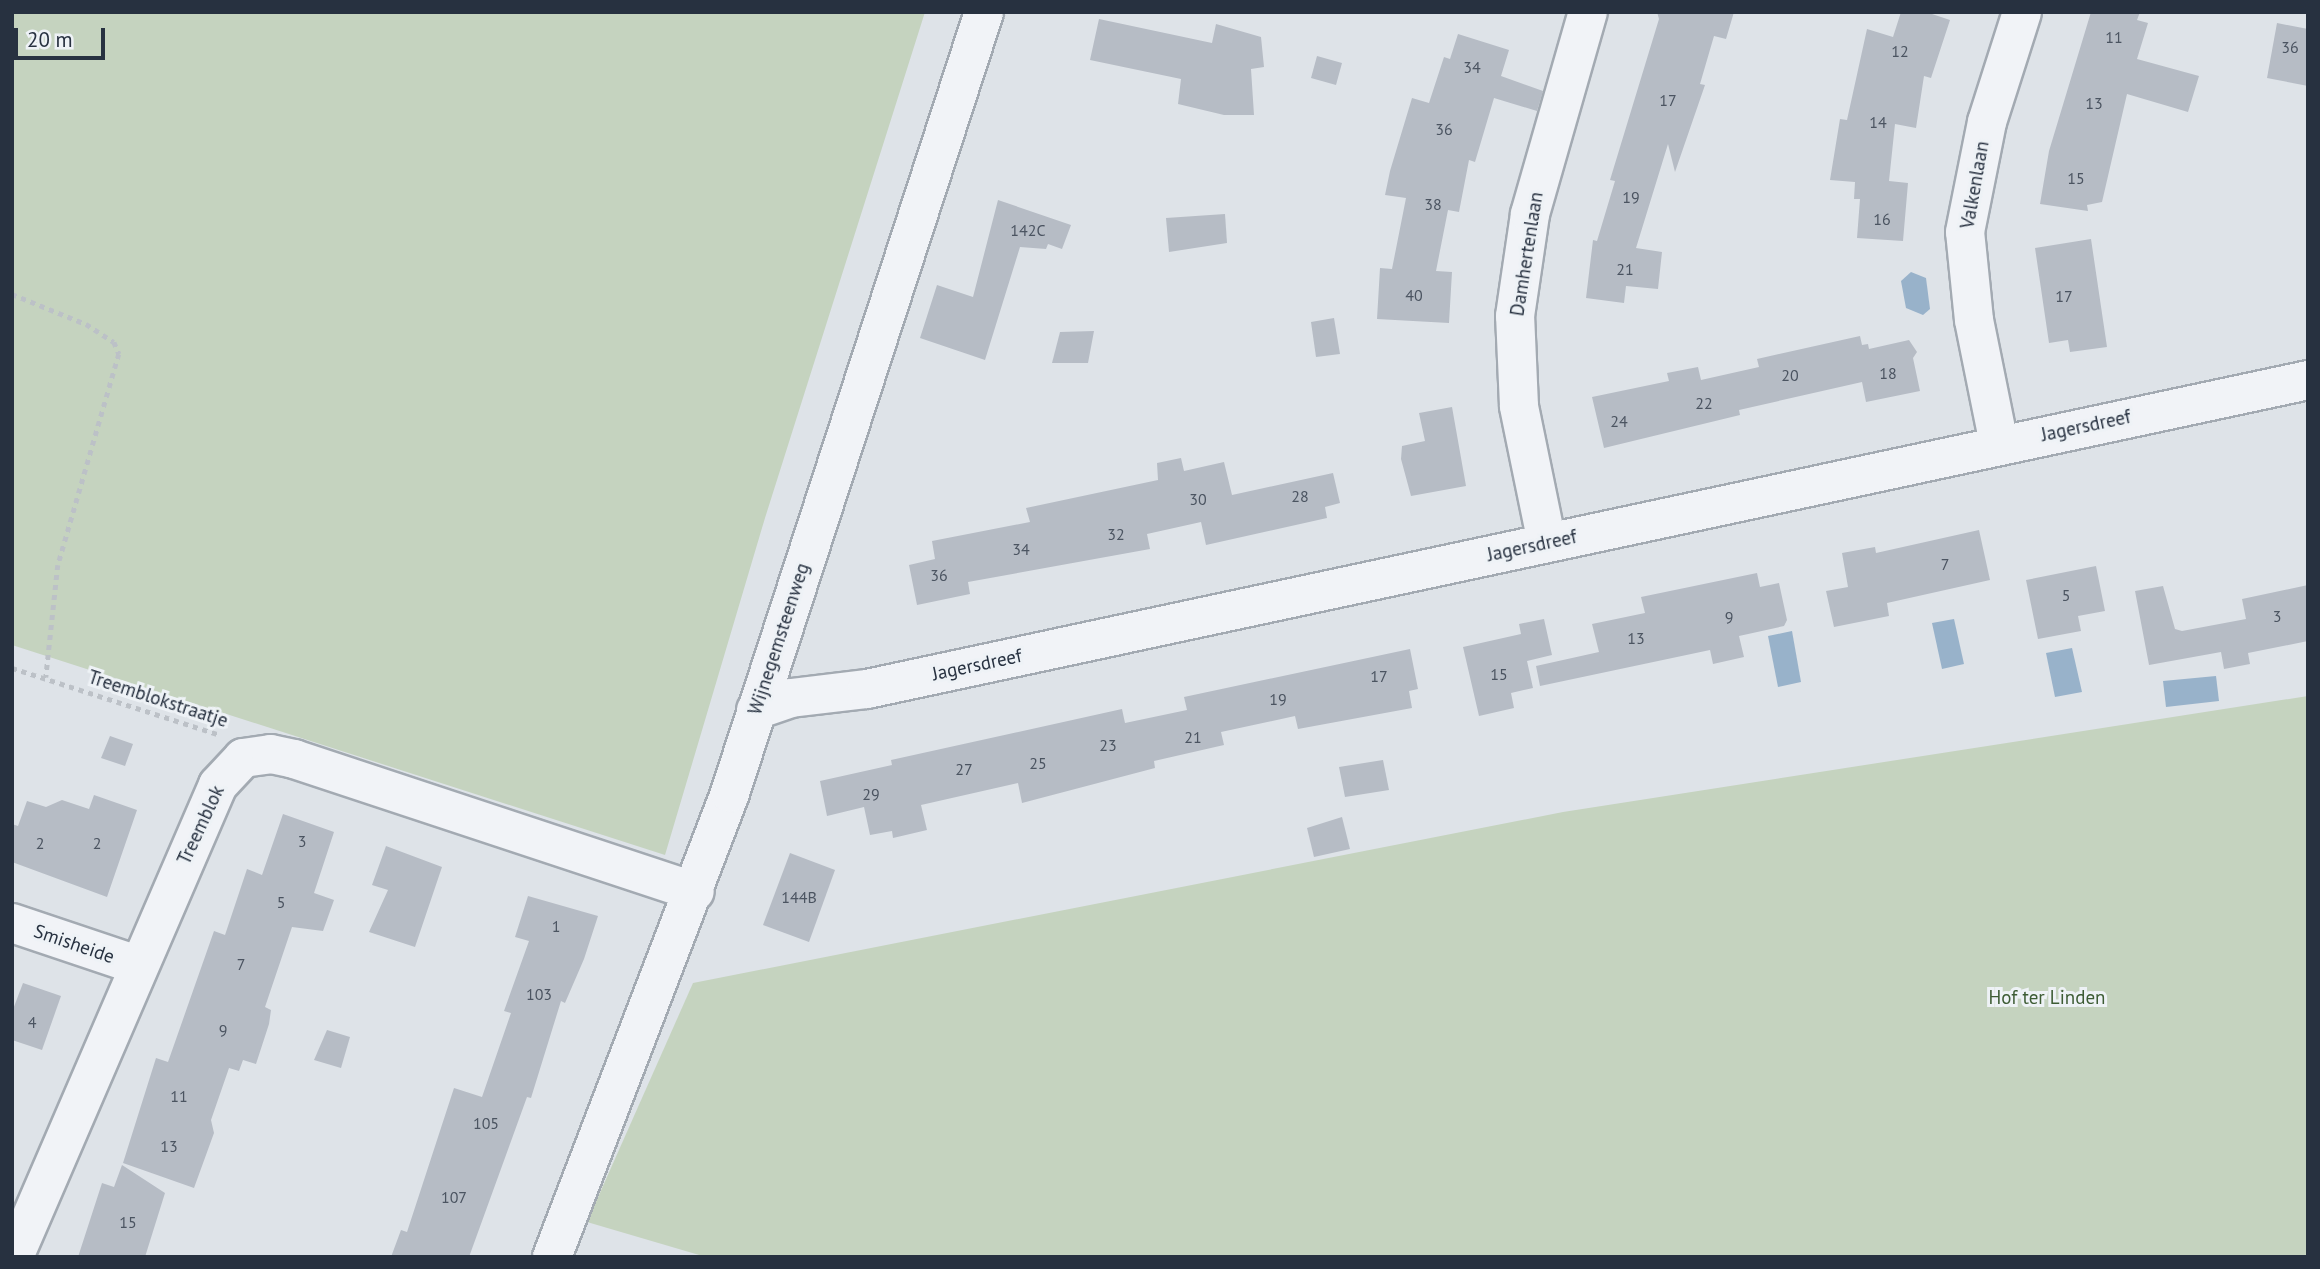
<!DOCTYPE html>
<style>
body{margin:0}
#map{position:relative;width:2320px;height:1269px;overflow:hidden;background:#dee3e8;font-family:"PT Sans",sans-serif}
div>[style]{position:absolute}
.green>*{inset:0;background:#c5d3bf}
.water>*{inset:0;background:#98b2ca}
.building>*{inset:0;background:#b6bcc5}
.path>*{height:4.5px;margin-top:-2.25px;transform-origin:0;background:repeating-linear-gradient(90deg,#bcc1c7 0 5px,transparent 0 10px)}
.roads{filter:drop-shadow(2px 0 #a3aab2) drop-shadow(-2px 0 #a3aab2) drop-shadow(0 2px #a3aab2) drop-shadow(0 -2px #a3aab2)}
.minor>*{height:38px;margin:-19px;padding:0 19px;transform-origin:19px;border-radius:19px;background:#f1f3f7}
span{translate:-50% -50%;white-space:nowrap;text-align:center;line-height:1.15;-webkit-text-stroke:6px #eef2f6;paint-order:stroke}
.number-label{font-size:16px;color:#4b5461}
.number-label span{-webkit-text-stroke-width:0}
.street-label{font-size:19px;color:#273140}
.park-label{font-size:19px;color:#3d5c34}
.frame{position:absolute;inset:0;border:14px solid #273140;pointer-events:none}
.scale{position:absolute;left:14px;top:28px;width:91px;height:32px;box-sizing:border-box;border:4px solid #273140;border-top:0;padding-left:9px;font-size:21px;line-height:24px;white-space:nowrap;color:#273140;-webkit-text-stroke:5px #eef2f6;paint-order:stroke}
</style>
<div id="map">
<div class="green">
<i style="clip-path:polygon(12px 12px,925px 12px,765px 518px,665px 855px,12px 645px)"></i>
<i style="clip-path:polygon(2308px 696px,2308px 1257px,706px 1257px,587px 1222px,693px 983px,1563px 812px)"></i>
</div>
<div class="water">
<i style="clip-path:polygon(1911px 272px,1926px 278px,1930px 309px,1923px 315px,1906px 308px,1901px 281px)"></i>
<i style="clip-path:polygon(1954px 619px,1964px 664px,1942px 669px,1932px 623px)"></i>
<i style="clip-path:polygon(1792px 631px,1801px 682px,1778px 687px,1768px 636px)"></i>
<i style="clip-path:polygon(2072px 648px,2082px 692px,2055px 697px,2046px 653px)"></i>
<i style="clip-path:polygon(2216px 676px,2219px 701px,2166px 707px,2163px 681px)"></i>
</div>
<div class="building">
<i style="clip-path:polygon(1657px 12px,1734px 12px,1726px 39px,1714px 36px,1700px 84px,1705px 85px,1675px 172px,1668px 144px,1636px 248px,1662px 252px,1658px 289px,1626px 286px,1624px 303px,1586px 298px,1593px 240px,1597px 241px,1615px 181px,1610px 180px,1659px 19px)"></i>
<i style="clip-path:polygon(1901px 12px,1926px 12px,1950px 20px,1931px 78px,1924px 76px,1916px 128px,1895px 124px,1889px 181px,1908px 183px,1903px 241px,1857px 238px,1860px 199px,1854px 199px,1855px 182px,1830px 180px,1840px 119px,1847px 120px,1867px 29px,1893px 37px)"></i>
<i style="clip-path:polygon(2091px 12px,2140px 12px,2137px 20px,2148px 23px,2137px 59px,2199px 76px,2188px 112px,2127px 94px,2102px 202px,2087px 205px,2088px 211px,2040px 204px,2049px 151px)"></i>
<i style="clip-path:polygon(1099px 19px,1212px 43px,1216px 24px,1261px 37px,1264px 67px,1251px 69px,1254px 115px,1224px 115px,1178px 104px,1181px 79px,1090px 60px)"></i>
<i style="clip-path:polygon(2277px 23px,2308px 29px,2308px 86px,2267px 78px)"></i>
<i style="clip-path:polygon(1458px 34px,1509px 50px,1501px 76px,1543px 91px,1537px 111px,1494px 98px,1475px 162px,1469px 160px,1459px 212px,1448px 210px,1436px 271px,1452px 272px,1449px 323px,1377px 319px,1380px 268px,1392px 269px,1406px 198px,1385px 195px,1390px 171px,1412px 98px,1429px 103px,1444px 57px,1450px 59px)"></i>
<i style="clip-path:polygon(1317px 56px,1342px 63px,1336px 85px,1311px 78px)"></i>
<i style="clip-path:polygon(998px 200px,1071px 225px,1062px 249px,1048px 244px,1046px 249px,1020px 247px,985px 360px,920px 338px,937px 285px,973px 297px)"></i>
<i style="clip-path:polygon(1225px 214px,1227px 243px,1169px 252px,1166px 218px)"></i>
<i style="clip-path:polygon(2091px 239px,2107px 347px,2070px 352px,2068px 340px,2049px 343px,2035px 248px)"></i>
<i style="clip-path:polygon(1334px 318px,1340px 354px,1316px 357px,1311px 322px)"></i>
<i style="clip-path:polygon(1094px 331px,1088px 363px,1052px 363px,1060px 332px)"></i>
<i style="clip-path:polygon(1860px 336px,1862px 345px,1868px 344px,1869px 349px,1909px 340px,1917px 352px,1913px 358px,1920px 391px,1866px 402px,1862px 382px,1739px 410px,1740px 415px,1604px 448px,1592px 397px,1669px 381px,1667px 373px,1698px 367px,1701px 380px,1759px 367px,1757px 359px)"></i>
<i style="clip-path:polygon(1452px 407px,1466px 486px,1411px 496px,1401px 459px,1402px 446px,1425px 441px,1419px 413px)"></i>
<i style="clip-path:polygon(1181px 458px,1184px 471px,1224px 462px,1232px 495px,1333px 473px,1340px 503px,1325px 507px,1327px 518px,1206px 545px,1201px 522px,1147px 534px,1150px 549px,968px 582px,970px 594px,917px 605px,909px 565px,935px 559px,932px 541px,1030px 522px,1026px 508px,1158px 480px,1157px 463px)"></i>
<i style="clip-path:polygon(1979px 530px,1990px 580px,1887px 603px,1889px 616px,1834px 627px,1826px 591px,1848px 587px,1842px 553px,1875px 547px,1876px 553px)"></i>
<i style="clip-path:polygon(2096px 566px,2105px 611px,2078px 616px,2081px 631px,2038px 639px,2026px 580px)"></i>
<i style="clip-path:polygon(1757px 573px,1760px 587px,1779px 583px,1787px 620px,1784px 626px,1739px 636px,1744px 657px,1713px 664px,1710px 650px,1540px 686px,1536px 666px,1599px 652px,1592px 624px,1645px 613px,1641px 597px)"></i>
<i style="clip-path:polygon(2308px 585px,2308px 641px,2248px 653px,2250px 664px,2224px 669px,2221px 652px,2149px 665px,2135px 591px,2163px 586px,2175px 629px,2182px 631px,2246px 619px,2242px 599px)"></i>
<i style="clip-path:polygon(1544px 619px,1552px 655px,1527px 661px,1533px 688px,1511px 693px,1514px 708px,1479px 716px,1463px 647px,1521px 634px,1519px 624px)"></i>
<i style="clip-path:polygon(1410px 649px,1418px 689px,1409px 691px,1412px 708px,1298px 729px,1295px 716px,1221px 732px,1224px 745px,1154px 761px,1155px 768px,1022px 803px,1018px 783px,921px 805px,927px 830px,893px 838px,892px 831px,870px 835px,864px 807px,827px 816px,820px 781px,892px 765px,891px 760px,1122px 709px,1125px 723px,1187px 710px,1184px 697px)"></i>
<i style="clip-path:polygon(110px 736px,133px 744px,125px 766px,101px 758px)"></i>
<i style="clip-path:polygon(1383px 760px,1389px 790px,1345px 797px,1339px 767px)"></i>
<i style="clip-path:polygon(94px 795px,137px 810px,107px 897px,12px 862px,12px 824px,18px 826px,27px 801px,46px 807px,62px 800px,89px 809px)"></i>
<i style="clip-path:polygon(283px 814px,334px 832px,314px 893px,334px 900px,323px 931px,292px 927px,265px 1007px,271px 1010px,269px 1024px,256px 1064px,243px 1060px,239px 1071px,229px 1068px,211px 1120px,214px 1133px,194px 1188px,123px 1163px,156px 1058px,168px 1062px,214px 931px,225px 935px,247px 869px,262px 875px)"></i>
<i style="clip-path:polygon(1342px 817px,1350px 849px,1314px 857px,1307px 828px)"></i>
<i style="clip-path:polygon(386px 846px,442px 867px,415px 947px,369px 932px,388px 890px,372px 885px)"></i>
<i style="clip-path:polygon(790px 853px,835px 870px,809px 942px,763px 925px)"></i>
<i style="clip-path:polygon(528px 896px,598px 916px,584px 959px,565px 1003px,561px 1001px,531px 1098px,527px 1097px,469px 1257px,391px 1257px,401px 1230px,407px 1232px,454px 1088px,482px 1097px,511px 1013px,504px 1011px,529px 941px,515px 937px)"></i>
<i style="clip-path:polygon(23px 983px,61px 996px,42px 1050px,12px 1040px,12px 1012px)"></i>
<i style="clip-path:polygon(327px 1030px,350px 1037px,341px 1068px,314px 1060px)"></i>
<i style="clip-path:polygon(122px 1165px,165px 1193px,145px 1257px,78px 1257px,102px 1183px,114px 1187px)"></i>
</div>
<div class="path">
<i style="left:12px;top:294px;width:80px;rotate:22.1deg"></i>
<i style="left:86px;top:324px;width:33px;rotate:33deg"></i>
<i style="left:114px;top:342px;width:13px;rotate:67deg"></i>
<i style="left:119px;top:354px;width:220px;rotate:106.1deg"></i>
<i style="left:58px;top:565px;width:113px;rotate:96.1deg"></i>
<i style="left:12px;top:668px;width:216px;rotate:17.8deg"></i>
</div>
<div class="roads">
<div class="minor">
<i style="left:1999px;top:444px;width:126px;rotate:-101.4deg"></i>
<i style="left:1974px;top:320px;width:88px;rotate:-95.8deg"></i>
<i style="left:1965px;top:232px;width:112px;rotate:-78.7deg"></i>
<i style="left:1987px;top:122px;width:115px;rotate:-72.3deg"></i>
<i style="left:1547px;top:543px;width:140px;rotate:-101.6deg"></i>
<i style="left:1519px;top:406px;width:90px;rotate:-92.5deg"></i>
<i style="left:1515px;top:316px;width:103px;rotate:-81.6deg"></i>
<i style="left:1530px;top:214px;width:210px;rotate:-74deg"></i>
<i style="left:756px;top:710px;width:37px;rotate:-19deg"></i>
<i style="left:791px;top:698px;width:77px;rotate:-6.8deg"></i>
<i style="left:867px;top:689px;width:1474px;rotate:-12.1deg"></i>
<i style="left:12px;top:923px;width:132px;rotate:18.6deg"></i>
<i style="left:14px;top:1257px;width:514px;rotate:-66.63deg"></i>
<i style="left:218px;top:785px;width:37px;rotate:-47deg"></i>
<i style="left:243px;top:758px;width:28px;rotate:-8deg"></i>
<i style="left:271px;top:754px;width:24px;rotate:12deg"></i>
<i style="left:294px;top:759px;width:422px;rotate:18.3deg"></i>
<i style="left:552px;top:1257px;width:497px;rotate:-69deg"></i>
<i style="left:730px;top:793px;width:821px;rotate:-71.98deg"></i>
</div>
</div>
<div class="number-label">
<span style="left:2114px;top:37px">11</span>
<span style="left:2290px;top:47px">36</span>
<span style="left:1900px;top:51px">12</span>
<span style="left:1472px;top:67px">34</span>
<span style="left:1668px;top:100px">17</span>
<span style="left:2094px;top:103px">13</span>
<span style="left:1878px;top:122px">14</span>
<span style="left:1444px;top:129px">36</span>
<span style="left:2076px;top:178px">15</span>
<span style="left:1631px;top:197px">19</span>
<span style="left:1433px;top:204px">38</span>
<span style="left:1882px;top:219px">16</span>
<span style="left:1028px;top:230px">142C</span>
<span style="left:1625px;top:269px">21</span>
<span style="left:1414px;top:295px">40</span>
<span style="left:2064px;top:296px">17</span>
<span style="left:1888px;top:373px">18</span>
<span style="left:1790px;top:375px">20</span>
<span style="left:1704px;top:403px">22</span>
<span style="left:1619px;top:421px">24</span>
<span style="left:1300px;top:496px">28</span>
<span style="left:1198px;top:499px">30</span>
<span style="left:1116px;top:534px">32</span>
<span style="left:1021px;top:549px">34</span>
<span style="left:1945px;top:564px">7</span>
<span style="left:939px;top:575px">36</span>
<span style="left:2066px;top:595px">5</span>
<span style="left:2277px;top:616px">3</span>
<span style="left:1729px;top:617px">9</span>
<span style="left:1636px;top:638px">13</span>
<span style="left:1499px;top:674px">15</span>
<span style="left:1379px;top:676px">17</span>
<span style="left:1278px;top:699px">19</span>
<span style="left:1193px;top:737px">21</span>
<span style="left:1108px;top:745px">23</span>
<span style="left:1038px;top:763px">25</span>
<span style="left:964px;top:769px">27</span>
<span style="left:871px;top:794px">29</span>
<span style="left:302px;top:841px">3</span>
<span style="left:40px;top:843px">2</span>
<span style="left:97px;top:843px">2</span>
<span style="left:799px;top:897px">144B</span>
<span style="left:281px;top:902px">5</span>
<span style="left:556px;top:926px">1</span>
<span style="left:241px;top:964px">7</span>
<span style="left:539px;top:994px">103</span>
<span style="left:32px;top:1022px">4</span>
<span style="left:223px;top:1030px">9</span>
<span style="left:179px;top:1096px">11</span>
<span style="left:486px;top:1123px">105</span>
<span style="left:169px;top:1146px">13</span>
<span style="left:454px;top:1197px">107</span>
<span style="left:128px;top:1222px">15</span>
</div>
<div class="street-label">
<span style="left:1975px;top:185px;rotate:-80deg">Valkenlaan</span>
<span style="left:1527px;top:254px;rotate:-81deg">Damhertenlaan</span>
<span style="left:2086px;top:426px;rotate:-12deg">Jagersdreef</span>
<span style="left:1532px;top:546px;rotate:-12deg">Jagersdreef</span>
<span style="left:779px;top:639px;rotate:-72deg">Wijnegemsteenweg</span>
<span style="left:977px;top:665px;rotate:-12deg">Jagersdreef</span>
<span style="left:158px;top:699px;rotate:18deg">Treemblokstraatje</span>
<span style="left:201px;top:825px;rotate:-65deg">Treemblok</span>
<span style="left:74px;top:944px;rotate:19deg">Smisheide</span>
</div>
<div class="park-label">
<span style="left:2047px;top:998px">Hof ter Linden</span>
</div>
<div class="frame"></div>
<div class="scale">20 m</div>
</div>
